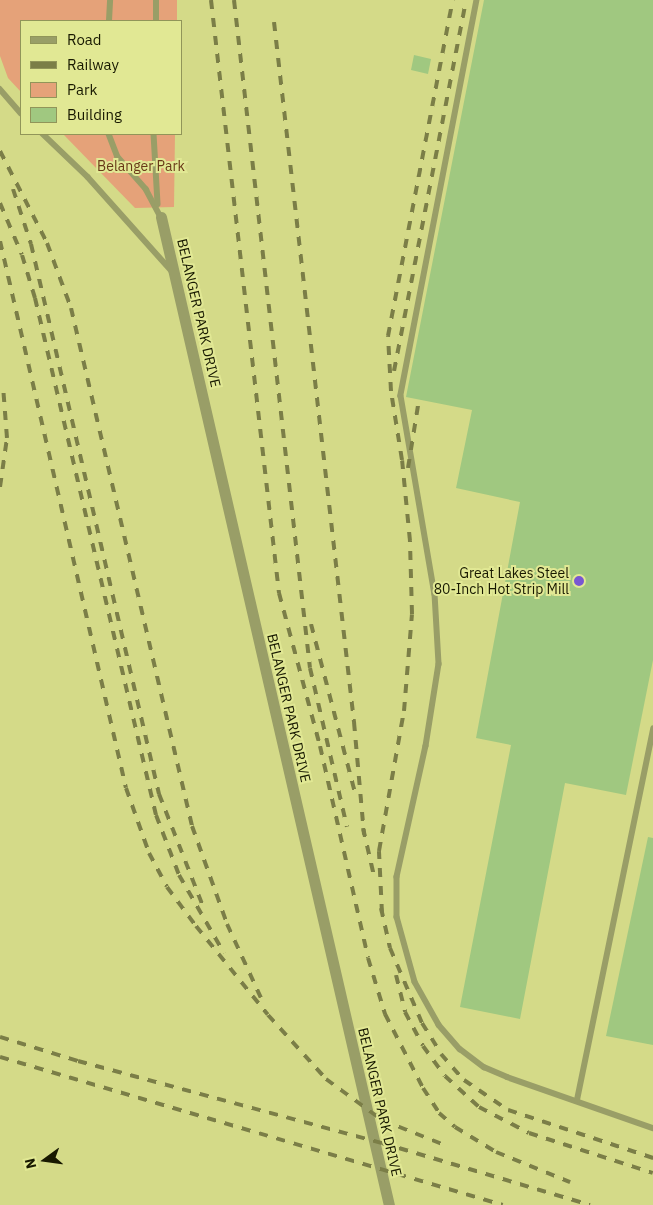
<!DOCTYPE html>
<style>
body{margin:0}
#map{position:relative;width:653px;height:1205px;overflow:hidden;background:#d4da88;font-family:"IBM Plex Sans",sans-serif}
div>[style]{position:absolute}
.green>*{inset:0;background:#e5a279}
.building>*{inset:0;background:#a0c880}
.service>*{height:5.5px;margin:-2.75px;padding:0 2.75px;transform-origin:2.75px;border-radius:2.75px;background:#999e67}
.minor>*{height:11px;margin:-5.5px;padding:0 5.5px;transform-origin:5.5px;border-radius:5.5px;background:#999e67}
.rail>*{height:4px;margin-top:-2px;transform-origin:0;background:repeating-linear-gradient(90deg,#7b7e47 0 9px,transparent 0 18px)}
.dots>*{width:14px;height:14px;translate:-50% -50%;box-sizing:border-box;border:2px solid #e1e894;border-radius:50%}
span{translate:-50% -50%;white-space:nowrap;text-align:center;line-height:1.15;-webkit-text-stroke:4px #e1e894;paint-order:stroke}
.park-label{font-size:14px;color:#693918}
.street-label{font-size:14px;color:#181900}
.poi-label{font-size:14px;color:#181900}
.right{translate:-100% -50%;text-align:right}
.legend{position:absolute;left:20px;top:20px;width:162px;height:115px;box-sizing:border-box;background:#e1e894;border:1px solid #919559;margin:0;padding:6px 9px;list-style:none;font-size:15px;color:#181900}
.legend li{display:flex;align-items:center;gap:10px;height:25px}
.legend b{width:25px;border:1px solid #919559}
.north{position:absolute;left:20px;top:1135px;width:50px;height:50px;-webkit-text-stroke:4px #e1e894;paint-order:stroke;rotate:256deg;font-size:14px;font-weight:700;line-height:20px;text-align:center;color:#181900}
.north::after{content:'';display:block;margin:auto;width:18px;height:22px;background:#181900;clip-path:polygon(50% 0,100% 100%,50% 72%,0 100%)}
</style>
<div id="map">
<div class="green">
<i style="clip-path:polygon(0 0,177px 0,177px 21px,21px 21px,21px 92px,8px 78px,0 56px)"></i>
<i style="clip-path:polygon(63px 134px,175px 134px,174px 207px,135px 208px)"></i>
</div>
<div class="building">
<i style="clip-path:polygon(484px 0,653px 0,653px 660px,626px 795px,565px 783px,520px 1019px,460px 1007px,511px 745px,476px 738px,520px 502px,456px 488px,472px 410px,406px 397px)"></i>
<i style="clip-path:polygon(414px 55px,431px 59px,428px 74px,411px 70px)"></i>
<i style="clip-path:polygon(648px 837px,653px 838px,653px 1045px,606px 1036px)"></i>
</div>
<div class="service">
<i style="left:477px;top:0;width:403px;rotate:100.9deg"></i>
<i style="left:401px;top:396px;width:201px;rotate:80.3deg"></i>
<i style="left:435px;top:594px;width:70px;rotate:86.7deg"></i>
<i style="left:439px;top:664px;width:83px;rotate:99deg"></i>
<i style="left:426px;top:746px;width:134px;rotate:102.5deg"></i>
<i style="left:397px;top:877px;width:40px;rotate:90deg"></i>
<i style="left:397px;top:917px;width:67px;rotate:74.5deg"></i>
<i style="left:415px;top:982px;width:49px;rotate:60.8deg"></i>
<i style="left:439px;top:1025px;width:32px;rotate:49deg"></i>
<i style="left:460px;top:1049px;width:30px;rotate:37deg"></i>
<i style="left:484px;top:1067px;width:25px;rotate:23deg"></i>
<i style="left:507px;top:1077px;width:155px;rotate:19.3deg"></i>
<i style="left:109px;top:21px;width:21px;rotate:-87deg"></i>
<i style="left:156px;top:21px;width:21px;rotate:-90deg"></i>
<i style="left:0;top:89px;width:32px;rotate:49deg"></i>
<i style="left:43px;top:134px;width:62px;rotate:43.7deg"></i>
<i style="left:88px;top:177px;width:125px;rotate:48.3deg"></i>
<i style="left:109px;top:134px;width:25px;rotate:69deg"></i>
<i style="left:118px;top:157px;width:43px;rotate:48.8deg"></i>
<i style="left:146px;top:189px;width:32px;rotate:62deg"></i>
<i style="left:154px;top:134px;width:70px;rotate:86.7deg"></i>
<i style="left:577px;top:1100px;width:379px;rotate:-78.4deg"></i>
</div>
<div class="minor">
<i style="left:161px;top:217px;width:1014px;rotate:77.01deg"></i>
</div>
<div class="rail">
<i style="left:211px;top:0;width:597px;rotate:83.46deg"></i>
<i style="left:279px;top:593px;width:158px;rotate:75deg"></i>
<i style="left:320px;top:746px;width:217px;rotate:77.2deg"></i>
<i style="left:368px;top:958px;width:59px;rotate:73.1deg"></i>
<i style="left:385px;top:1014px;width:83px;rotate:62.8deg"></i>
<i style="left:423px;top:1088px;width:30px;rotate:57deg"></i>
<i style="left:439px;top:1113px;width:21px;rotate:41deg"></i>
<i style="left:455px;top:1127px;width:48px;rotate:31.4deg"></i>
<i style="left:496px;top:1152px;width:80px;rotate:22.1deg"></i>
<i style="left:234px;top:0;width:672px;rotate:83.51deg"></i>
<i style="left:310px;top:668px;width:163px;rotate:76.9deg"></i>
<i style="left:274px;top:22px;width:705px;rotate:83.48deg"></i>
<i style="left:354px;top:722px;width:113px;rotate:84.9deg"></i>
<i style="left:0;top:151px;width:103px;rotate:62.9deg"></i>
<i style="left:47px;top:243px;width:69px;rotate:69.7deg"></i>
<i style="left:71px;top:308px;width:532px;rotate:76.85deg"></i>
<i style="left:192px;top:826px;width:104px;rotate:70.3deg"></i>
<i style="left:227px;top:924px;width:81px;rotate:65.3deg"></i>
<i style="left:13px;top:189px;width:58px;rotate:71.9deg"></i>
<i style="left:31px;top:244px;width:565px;rotate:76.9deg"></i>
<i style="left:159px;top:794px;width:118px;rotate:68.6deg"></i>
<i style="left:0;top:203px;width:56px;rotate:67.1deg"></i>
<i style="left:22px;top:255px;width:45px;rotate:73.2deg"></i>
<i style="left:35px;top:298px;width:531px;rotate:76.83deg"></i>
<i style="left:156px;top:815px;width:64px;rotate:69deg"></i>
<i style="left:179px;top:875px;width:90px;rotate:60deg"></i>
<i style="left:0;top:241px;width:561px;rotate:77.03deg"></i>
<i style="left:126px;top:788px;width:69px;rotate:70.5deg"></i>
<i style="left:149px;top:853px;width:38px;rotate:62deg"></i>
<i style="left:167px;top:887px;width:49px;rotate:53.4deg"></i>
<i style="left:196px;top:926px;width:114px;rotate:51deg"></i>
<i style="left:268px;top:1015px;width:86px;rotate:47.8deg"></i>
<i style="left:326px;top:1079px;width:69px;rotate:36.2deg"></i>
<i style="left:382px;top:1120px;width:70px;rotate:21.8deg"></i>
<i style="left:394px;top:371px;width:378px;rotate:-79deg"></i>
<i style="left:408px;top:468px;width:70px;rotate:-80.9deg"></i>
<i style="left:0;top:487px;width:49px;rotate:-81.9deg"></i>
<i style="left:7px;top:438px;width:52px;rotate:-94.4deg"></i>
<i style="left:311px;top:624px;width:175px;rotate:75.4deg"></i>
<i style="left:363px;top:828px;width:49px;rotate:77.1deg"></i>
<i style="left:381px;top:908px;width:41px;rotate:77.3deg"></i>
<i style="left:390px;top:948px;width:82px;rotate:66.9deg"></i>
<i style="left:422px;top:1023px;width:36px;rotate:58deg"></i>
<i style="left:441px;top:1054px;width:35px;rotate:49deg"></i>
<i style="left:464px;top:1080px;width:53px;rotate:34.3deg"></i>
<i style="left:508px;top:1110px;width:153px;rotate:18.3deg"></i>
<i style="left:382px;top:913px;width:62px;rotate:-92.8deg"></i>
<i style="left:379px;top:851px;width:142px;rotate:-79.9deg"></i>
<i style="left:404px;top:711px;width:97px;rotate:-85.3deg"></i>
<i style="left:412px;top:614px;width:73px;rotate:-91.6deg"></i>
<i style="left:410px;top:541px;width:81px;rotate:-95.6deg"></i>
<i style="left:402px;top:460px;width:70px;rotate:-99.1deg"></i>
<i style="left:391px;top:391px;width:55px;rotate:-93.1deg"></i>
<i style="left:388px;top:336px;width:342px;rotate:-79.1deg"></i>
<i style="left:396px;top:975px;width:38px;rotate:76deg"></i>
<i style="left:405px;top:1012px;width:38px;rotate:62deg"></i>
<i style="left:423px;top:1046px;width:37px;rotate:54deg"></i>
<i style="left:445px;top:1076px;width:46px;rotate:42.4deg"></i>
<i style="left:479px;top:1107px;width:56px;rotate:27.5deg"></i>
<i style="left:529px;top:1133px;width:130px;rotate:17.9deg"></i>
<i style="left:0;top:1037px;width:82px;rotate:17.1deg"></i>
<i style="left:78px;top:1061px;width:315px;rotate:15.1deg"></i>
<i style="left:382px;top:1143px;width:217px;rotate:16.6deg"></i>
<i style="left:0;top:1057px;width:524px;rotate:16.4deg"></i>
</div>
<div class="dots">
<i style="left:579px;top:581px;background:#7957d1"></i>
</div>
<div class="park-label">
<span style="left:141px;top:166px">Belanger Park</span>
</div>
<div class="street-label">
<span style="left:199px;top:313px;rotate:77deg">BELANGER PARK DRIVE</span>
<span style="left:289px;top:708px;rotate:77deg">BELANGER PARK DRIVE</span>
<span style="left:380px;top:1102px;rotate:77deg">BELANGER PARK DRIVE</span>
</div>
<div class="poi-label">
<span class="right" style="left:569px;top:581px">Great Lakes Steel<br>80-Inch Hot Strip Mill</span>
</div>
<ul class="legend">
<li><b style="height:6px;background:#999e67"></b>Road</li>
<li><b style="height:6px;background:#7b7e47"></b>Railway</li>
<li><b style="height:14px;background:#e5a279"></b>Park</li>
<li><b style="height:14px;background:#a0c880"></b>Building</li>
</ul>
<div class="north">N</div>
</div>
